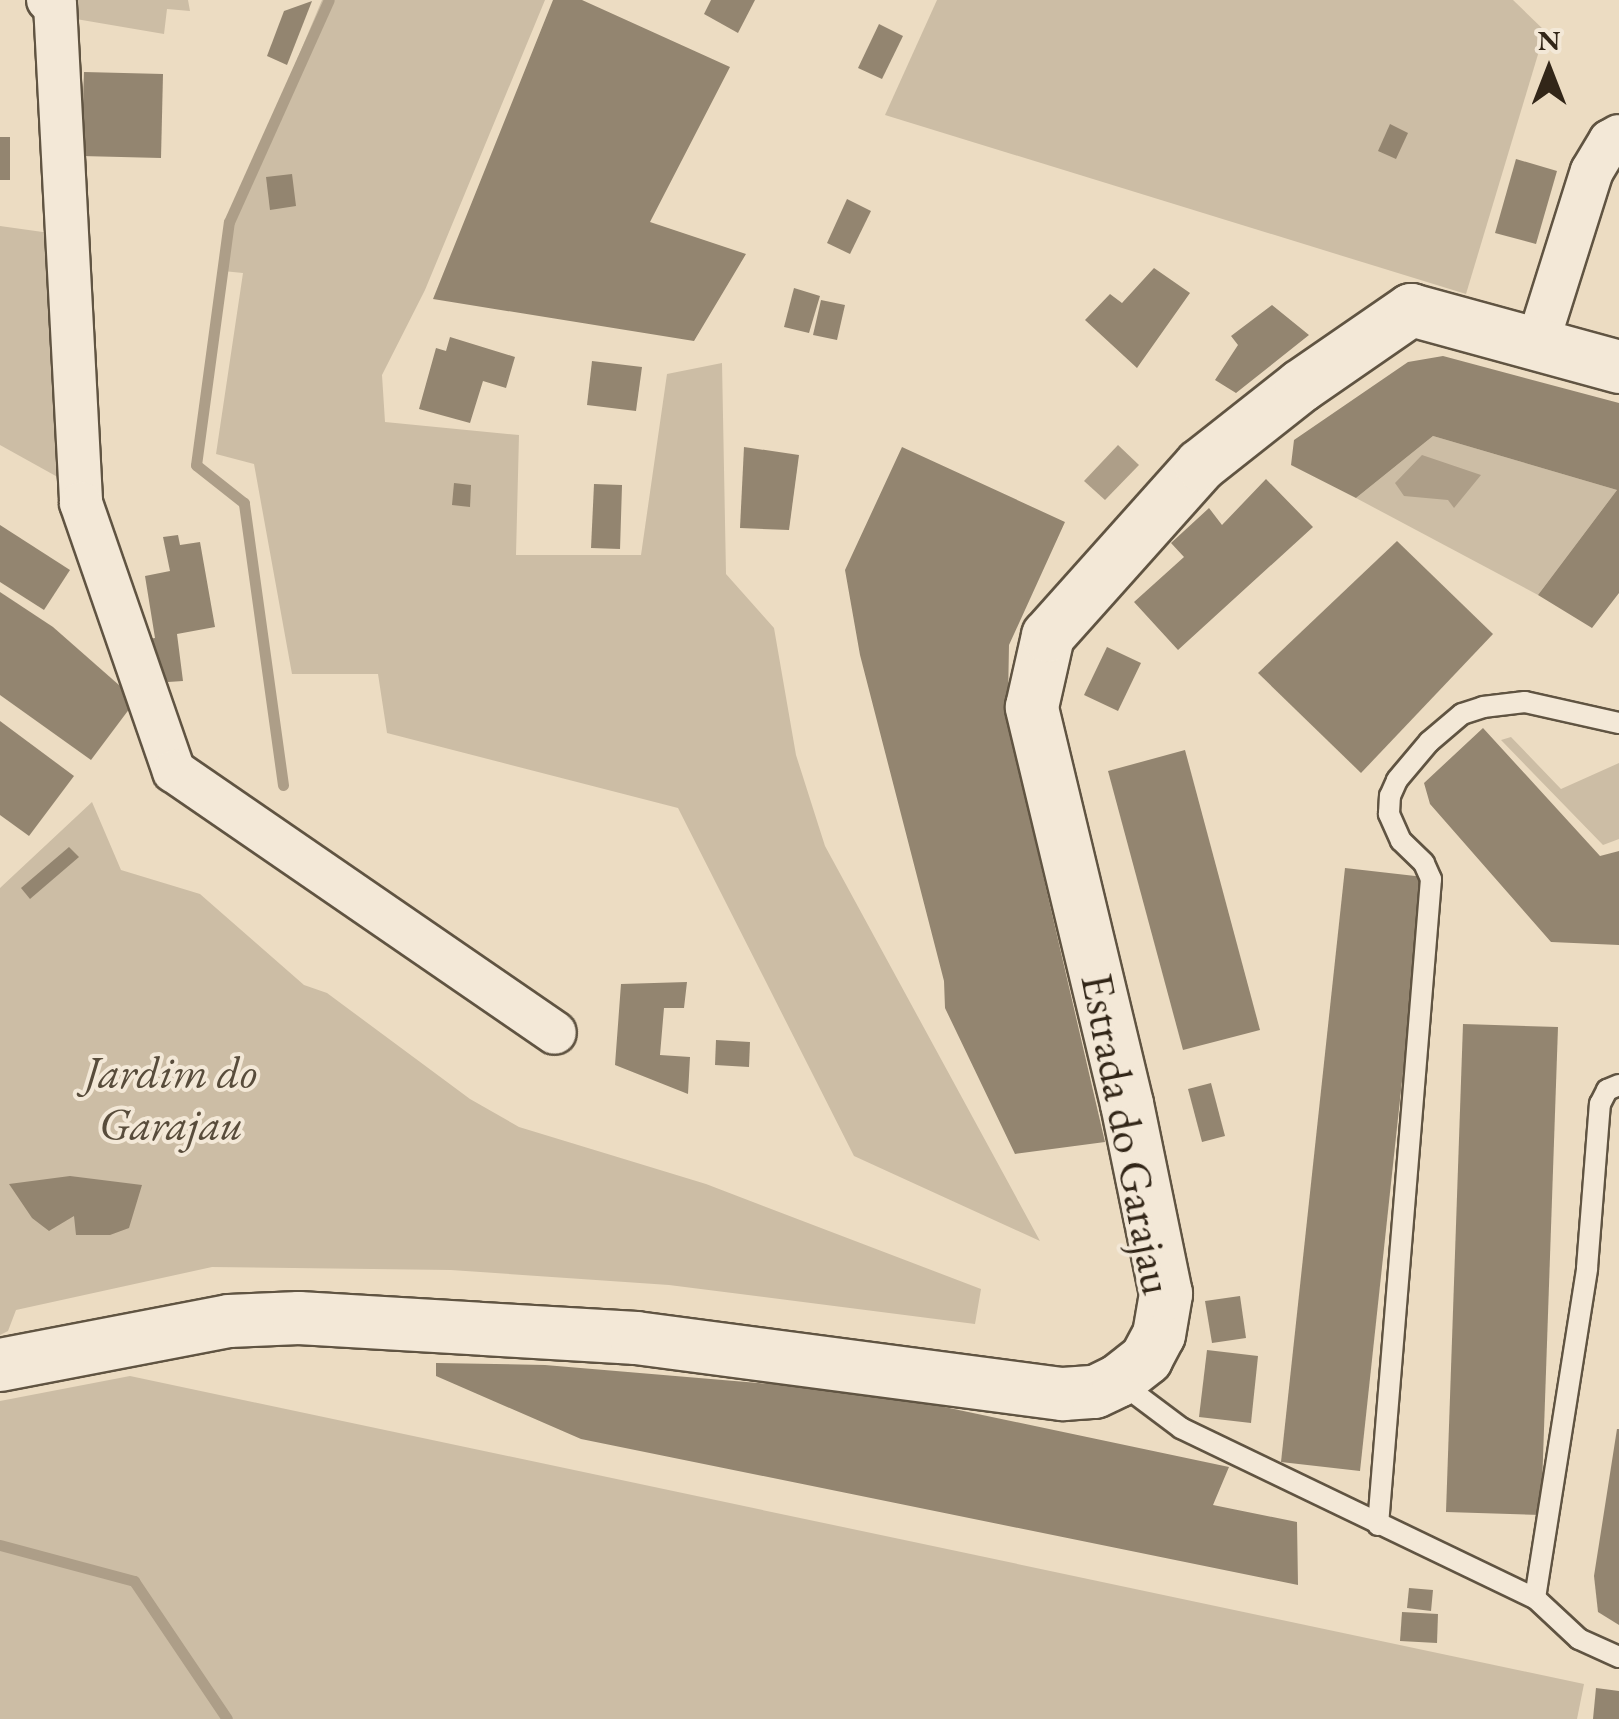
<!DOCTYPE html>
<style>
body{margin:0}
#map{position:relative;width:1619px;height:1719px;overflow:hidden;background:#ecdcc2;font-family:"EB Garamond",serif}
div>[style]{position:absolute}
.green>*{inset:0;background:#ccbda5}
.water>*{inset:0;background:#ad9e88}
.stream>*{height:11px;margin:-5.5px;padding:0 5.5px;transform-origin:5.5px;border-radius:5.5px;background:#ad9e88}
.building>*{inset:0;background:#938570}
.roads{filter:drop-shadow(2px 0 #605442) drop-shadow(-2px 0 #605442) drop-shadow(0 2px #605442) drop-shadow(0 -2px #605442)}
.service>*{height:20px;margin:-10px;padding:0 10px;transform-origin:10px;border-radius:10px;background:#f3e8d7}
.minor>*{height:42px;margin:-21px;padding:0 21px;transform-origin:21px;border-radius:21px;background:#f3e8d7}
.tertiary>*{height:52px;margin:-26px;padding:0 26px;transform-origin:26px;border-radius:26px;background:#f3e8d7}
span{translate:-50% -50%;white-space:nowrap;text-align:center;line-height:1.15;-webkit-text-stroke:8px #f3e8d7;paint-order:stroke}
.park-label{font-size:45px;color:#584c3b;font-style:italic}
.street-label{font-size:45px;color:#322618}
.north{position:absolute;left:1499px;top:20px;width:100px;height:100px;-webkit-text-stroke:8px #f3e8d7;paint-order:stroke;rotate:0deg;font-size:28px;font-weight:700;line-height:40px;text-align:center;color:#322618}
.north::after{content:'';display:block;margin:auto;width:35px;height:45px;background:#322618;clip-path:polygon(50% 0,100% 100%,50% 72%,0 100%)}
</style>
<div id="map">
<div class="green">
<i style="clip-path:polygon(72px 0,188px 0,190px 11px,167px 9px,164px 34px,76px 19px)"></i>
<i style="clip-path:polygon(322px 0,545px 0,425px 290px,382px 375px,385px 422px,519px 435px,516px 555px,641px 555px,667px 374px,722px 363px,726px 574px,774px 628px,796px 755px,825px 846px,1040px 1241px,854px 1156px,678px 808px,387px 733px,378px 674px,292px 674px,254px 464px,216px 454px,243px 273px,223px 271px,229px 222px)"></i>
<i style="clip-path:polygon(937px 0,1513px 0,1545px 31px,1466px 294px,885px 115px)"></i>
<i style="clip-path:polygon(0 226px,57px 234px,63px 480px,0 445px)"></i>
<i style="clip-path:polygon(1433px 436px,1617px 490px,1538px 595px,1356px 498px)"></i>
<i style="clip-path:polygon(1511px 737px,1561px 789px,1619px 763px,1619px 839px,1603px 845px,1501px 740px)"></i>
<i style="clip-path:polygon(92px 802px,121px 870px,200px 894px,304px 985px,327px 993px,470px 1099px,519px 1127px,706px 1184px,981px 1289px,975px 1324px,669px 1285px,451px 1270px,212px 1267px,16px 1310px,8px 1331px,0 1335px,0 888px)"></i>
<i style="clip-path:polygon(130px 1376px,1584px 1684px,1577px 1719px,0 1719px,0 1401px)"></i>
</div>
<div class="water">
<i style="clip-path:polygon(1118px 445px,1139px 465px,1105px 500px,1084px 481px)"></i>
<i style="clip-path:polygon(1422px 455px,1481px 475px,1454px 508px,1448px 500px,1404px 496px,1395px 483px)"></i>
</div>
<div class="stream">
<i style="left:283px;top:785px;width:285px;rotate:-97.9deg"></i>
<i style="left:244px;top:503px;width:61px;rotate:-141.6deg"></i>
<i style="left:196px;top:465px;width:245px;rotate:-82.3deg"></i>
<i style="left:229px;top:222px;width:243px;rotate:-65.8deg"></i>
<i style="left:0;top:1545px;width:139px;rotate:15deg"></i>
<i style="left:134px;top:1581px;width:166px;rotate:56deg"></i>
</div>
<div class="building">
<i style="clip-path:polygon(553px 0,582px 0,730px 67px,650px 222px,746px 254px,694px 341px,433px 299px)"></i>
<i style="clip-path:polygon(711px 0,755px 0,738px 33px,704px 14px)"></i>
<i style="clip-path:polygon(312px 1px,287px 65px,267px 56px,284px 11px)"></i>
<i style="clip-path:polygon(879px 24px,903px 36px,882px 79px,858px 68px)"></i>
<i style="clip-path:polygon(84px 72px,163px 74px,161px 158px,81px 156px)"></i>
<i style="clip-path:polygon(1390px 124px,1408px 133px,1396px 159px,1378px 151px)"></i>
<i style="clip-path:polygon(0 137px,10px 137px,10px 180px,0 180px)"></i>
<i style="clip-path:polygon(1516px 159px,1557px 171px,1536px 244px,1495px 233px)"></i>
<i style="clip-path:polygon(292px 174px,296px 206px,270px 210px,266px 177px)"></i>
<i style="clip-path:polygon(847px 199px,871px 211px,850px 254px,827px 243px)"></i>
<i style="clip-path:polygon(1154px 268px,1190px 293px,1137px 368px,1085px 320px,1110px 294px,1122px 303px)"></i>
<i style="clip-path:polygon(794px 288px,820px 296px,809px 333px,784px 327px)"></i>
<i style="clip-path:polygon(821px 300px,845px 305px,837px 340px,813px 335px)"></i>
<i style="clip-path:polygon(1272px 305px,1309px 335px,1236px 393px,1215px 380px,1238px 345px,1231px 336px)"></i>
<i style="clip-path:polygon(450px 337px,515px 357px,506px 388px,483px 381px,470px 423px,419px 409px,436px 348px,446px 351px)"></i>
<i style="clip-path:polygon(1443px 356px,1619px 403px,1619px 593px,1592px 628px,1538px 595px,1617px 490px,1433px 436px,1356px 498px,1291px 465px,1294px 440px,1408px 362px)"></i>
<i style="clip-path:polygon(592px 361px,642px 367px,636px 411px,587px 405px)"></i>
<i style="clip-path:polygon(744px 447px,799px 455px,789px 530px,740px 528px)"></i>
<i style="clip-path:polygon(902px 447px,1065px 522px,1009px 645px,1008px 699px,1017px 763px,1105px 1142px,1015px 1154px,945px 1008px,944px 981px,860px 655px,845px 570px)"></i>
<i style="clip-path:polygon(1266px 479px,1313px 527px,1178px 650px,1134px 602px,1184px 557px,1171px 543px,1209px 508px,1222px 525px)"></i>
<i style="clip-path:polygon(454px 483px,471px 485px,470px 507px,452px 505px)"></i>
<i style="clip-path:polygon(594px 484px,622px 485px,620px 549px,591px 548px)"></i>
<i style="clip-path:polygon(0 525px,70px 570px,44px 610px,0 582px)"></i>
<i style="clip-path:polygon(178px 535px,180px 545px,200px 542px,215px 627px,177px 634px,183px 681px,168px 682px,141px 640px,155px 638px,145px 576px,170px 571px,163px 537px)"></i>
<i style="clip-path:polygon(1397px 541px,1493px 634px,1361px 773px,1258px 673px)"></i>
<i style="clip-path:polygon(0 592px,53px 627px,136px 700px,91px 760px,0 695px)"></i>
<i style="clip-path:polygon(1107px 647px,1141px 663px,1118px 711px,1084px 695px)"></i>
<i style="clip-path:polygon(0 721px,74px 776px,29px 836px,0 815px)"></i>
<i style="clip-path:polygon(1483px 728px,1600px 856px,1619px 851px,1619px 945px,1551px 942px,1430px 804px,1424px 783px)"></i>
<i style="clip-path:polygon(1185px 750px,1260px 1030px,1183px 1050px,1108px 771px)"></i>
<i style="clip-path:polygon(69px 847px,79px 857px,30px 899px,21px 888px)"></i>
<i style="clip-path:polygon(1345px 868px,1424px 877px,1360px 1471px,1281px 1462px)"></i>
<i style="clip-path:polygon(687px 982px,684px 1008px,664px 1008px,660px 1055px,690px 1057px,688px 1094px,615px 1065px,621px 984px)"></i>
<i style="clip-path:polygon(1463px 1024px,1558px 1027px,1541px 1515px,1446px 1512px)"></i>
<i style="clip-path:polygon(716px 1040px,750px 1042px,749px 1067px,715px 1065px)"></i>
<i style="clip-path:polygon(1211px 1083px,1225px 1136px,1202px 1142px,1188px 1089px)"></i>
<i style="clip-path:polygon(70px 1176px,142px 1185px,129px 1228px,110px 1235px,76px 1235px,74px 1216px,49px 1231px,32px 1218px,9px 1184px)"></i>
<i style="clip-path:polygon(1240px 1296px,1246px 1338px,1212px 1343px,1205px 1301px)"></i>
<i style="clip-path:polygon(1207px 1350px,1258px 1356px,1251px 1423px,1199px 1417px)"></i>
<i style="clip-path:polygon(436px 1363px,545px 1365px,878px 1393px,1229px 1467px,1213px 1505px,1297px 1522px,1298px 1585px,581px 1439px,436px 1376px)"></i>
<i style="clip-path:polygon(1617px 1429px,1619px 1429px,1619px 1625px,1598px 1612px,1594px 1576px)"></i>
<i style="clip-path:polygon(1409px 1588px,1433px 1590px,1431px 1611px,1407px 1608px)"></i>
<i style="clip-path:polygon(1402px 1612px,1438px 1614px,1437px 1643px,1400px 1641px)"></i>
<i style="clip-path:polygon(1596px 1688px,1619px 1691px,1619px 1719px,1593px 1719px)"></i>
</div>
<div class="roads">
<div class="service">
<i style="left:1121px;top:1383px;width:75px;rotate:36.9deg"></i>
<i style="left:1181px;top:1428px;width:393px;rotate:25.7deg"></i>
<i style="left:1535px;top:1598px;width:60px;rotate:43deg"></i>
<i style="left:1579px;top:1639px;width:44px;rotate:24.2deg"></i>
<i style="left:1378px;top:1525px;width:648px;rotate:-85.31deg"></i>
<i style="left:1431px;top:879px;width:17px;rotate:-114deg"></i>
<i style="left:1424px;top:863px;width:32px;rotate:-136deg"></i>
<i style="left:1401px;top:841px;width:30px;rotate:-114deg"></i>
<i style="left:1389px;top:814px;width:18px;rotate:-87deg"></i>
<i style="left:1390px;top:796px;width:17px;rotate:-66deg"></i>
<i style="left:1397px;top:780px;width:50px;rotate:-49.9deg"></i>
<i style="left:1429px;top:742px;width:43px;rotate:-40.3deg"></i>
<i style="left:1462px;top:714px;width:22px;rotate:-18deg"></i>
<i style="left:1483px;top:707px;width:42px;rotate:-6.8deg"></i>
<i style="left:1525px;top:702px;width:96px;rotate:12.6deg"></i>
<i style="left:1535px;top:1598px;width:334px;rotate:-81deg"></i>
<i style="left:1587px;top:1268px;width:165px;rotate:-85.5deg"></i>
<i style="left:1600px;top:1104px;width:16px;rotate:-63deg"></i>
<i style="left:1607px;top:1090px;width:13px;rotate:-23deg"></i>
</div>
<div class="minor">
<i style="left:48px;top:0;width:8px;rotate:30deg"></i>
<i style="left:55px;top:4px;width:500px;rotate:87deg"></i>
<i style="left:81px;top:503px;width:284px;rotate:70.9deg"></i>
<i style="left:174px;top:771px;width:462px;rotate:34.5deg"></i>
<i style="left:1537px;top:345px;width:182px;rotate:-72.5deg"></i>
<i style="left:1592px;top:171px;width:35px;rotate:-59deg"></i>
<i style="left:1610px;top:141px;width:10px;rotate:-29deg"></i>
</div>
<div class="tertiary">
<i style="left:0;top:1365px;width:233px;rotate:-10.9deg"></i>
<i style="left:229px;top:1321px;width:70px;rotate:-2.5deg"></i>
<i style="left:299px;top:1318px;width:338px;rotate:3.4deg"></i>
<i style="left:636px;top:1338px;width:431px;rotate:7.5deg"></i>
<i style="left:1063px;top:1394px;width:32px;rotate:-4deg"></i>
<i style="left:1095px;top:1392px;width:25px;rotate:-26deg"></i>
<i style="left:1118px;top:1381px;width:36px;rotate:-38deg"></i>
<i style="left:1146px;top:1359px;width:27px;rotate:-62deg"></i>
<i style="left:1159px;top:1335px;width:42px;rotate:-80.3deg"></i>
<i style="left:1166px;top:1294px;width:194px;rotate:-101.6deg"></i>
<i style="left:1127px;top:1104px;width:408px;rotate:-103.5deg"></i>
<i style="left:1032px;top:707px;width:73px;rotate:-77.3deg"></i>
<i style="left:1048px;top:636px;width:229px;rotate:-48.2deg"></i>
<i style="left:1201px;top:465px;width:127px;rotate:-38.3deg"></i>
<i style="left:1301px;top:386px;width:134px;rotate:-34.6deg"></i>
<i style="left:1411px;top:310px;width:216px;rotate:15.3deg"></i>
</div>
</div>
<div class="park-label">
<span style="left:171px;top:1099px">Jardim do<br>Garajau</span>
</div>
<div class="street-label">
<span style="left:1127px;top:1134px;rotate:79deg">Estrada do Garajau</span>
</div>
<div class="north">N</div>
</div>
